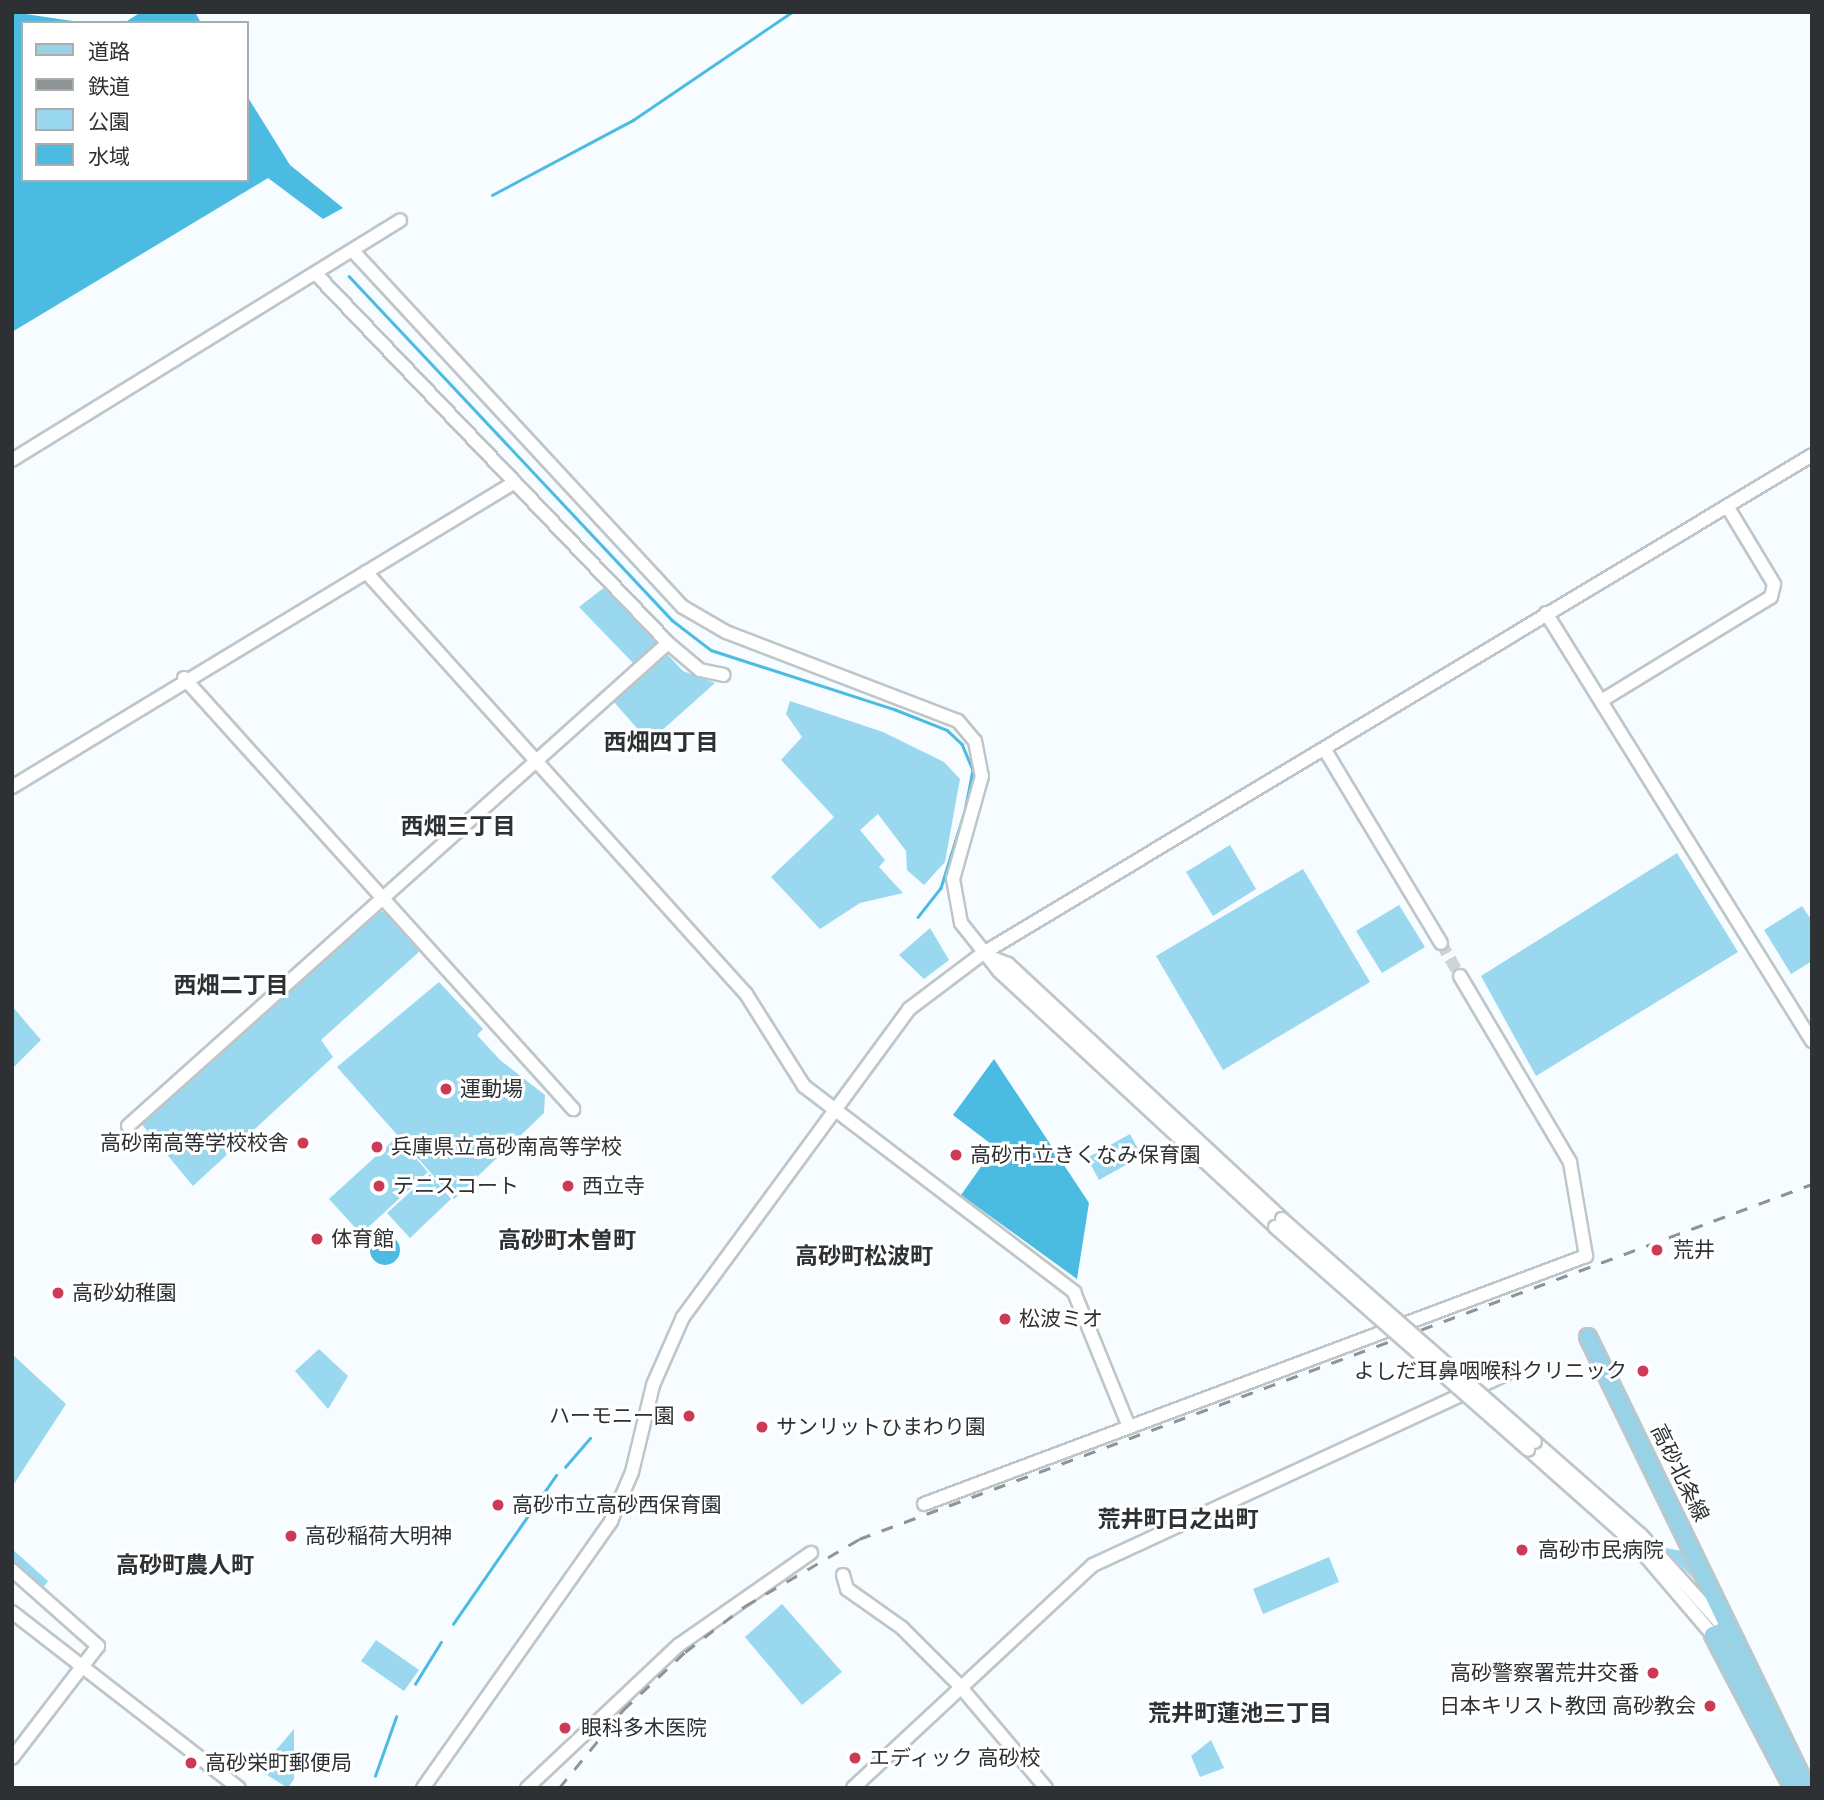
<!DOCTYPE html>
<meta charset="utf-8">
<style>
body{margin:0}
#map{position:relative;width:1824px;height:1800px;overflow:hidden;background:#f6fcff;font-family:Karla,"Noto Sans JP",sans-serif}
div>[style]{position:absolute}
.green>*{inset:0;background:#9ad8ef}
.water>*{inset:0;background:#4cbbe1}
.round{border-radius:50%}
.stream>*{height:2.5px;margin:-1.25px;padding:0 1.25px;transform-origin:1.25px;border-radius:1.25px;background:#4cbbe1}
.minor-tunnel>*{height:12px;margin-top:-6px;transform-origin:0;background:repeating-linear-gradient(90deg,#ced3d6 0 12px,transparent 0 18px)}
.roads{filter:drop-shadow(2px 0 #bec6c9) drop-shadow(-2px 0 #bec6c9) drop-shadow(0 2px #bec6c9) drop-shadow(0 -2px #bec6c9)}
.minor>*{height:12px;margin:-6px;padding:0 6px;transform-origin:6px;border-radius:6px;background:#fff}
.major>*{height:16px;margin:-8px;padding:0 8px;transform-origin:8px;border-radius:8px;background:#97d2e6}
.rail>*{height:2.5px;margin-top:-1.25px;transform-origin:0;background:repeating-linear-gradient(90deg,#8e9395 0 12px,transparent 0 24px)}
.bridges{filter:drop-shadow(2px 0 #bec6c9) drop-shadow(-2px 0 #bec6c9) drop-shadow(0 2px #bec6c9) drop-shadow(0 -2px #bec6c9)}
.minor-bridge>*{height:12px;margin:-6px;padding:0 6px;transform-origin:6px;border-radius:6px;background:#fff}
.dots>*{width:19px;height:19px;translate:-50% -50%;box-sizing:border-box;border:4px solid #fff;border-radius:50%}
span{translate:-50% -50%;white-space:nowrap;text-align:center;line-height:1.15;-webkit-text-stroke:6px #fff;paint-order:stroke}
.poi-label{font-size:21px;color:#2e3133}
.left{translate:0 -50%;text-align:left}
.right{translate:-100% -50%;text-align:right}
.street-label{font-size:21px;color:#2e3133}
.neighbourhood-label{font-size:23px;color:#2e3133;font-weight:700}
.frame{position:absolute;inset:0;border:14px solid #2e3133;pointer-events:none}
.legend{position:absolute;left:21px;top:21px;width:228px;height:161px;box-sizing:border-box;background:#fff;border:2px solid #abadad;margin:0;padding:9px 12px;list-style:none;font-size:21px;color:#2e3133}
.legend li{display:flex;align-items:center;gap:14px;height:35px}
.legend b{width:35px;border:2px solid #abadad}
</style>
<div id="map">
<div class="green">
<i style="clip-path:polygon(606px 586px,659px 641px,634px 664px,579px 607px)"></i>
<i style="clip-path:polygon(666px 653px,683px 671px,715px 683px,649px 742px,614px 702px)"></i>
<i style="clip-path:polygon(790px 701px,883px 732px,944px 762px,960px 779px,945px 862px,924px 885px,907px 870px,906px 851px,878px 814px,860px 830px,885px 860px,879px 867px,903px 893px,860px 903px,820px 929px,771px 877px,834px 817px,781px 760px,802px 737px,786px 714px)"></i>
<i style="clip-path:polygon(1230px 845px,1256px 889px,1213px 916px,1186px 872px)"></i>
<i style="clip-path:polygon(1677px 853px,1738px 952px,1536px 1076px,1481px 976px)"></i>
<i style="clip-path:polygon(1303px 869px,1370px 982px,1223px 1070px,1156px 956px)"></i>
<i style="clip-path:polygon(1399px 905px,1425px 947px,1382px 973px,1356px 931px)"></i>
<i style="clip-path:polygon(1802px 906px,1812px 921px,1812px 961px,1791px 974px,1764px 930px)"></i>
<i style="clip-path:polygon(377px 911px,386px 912px,420px 951px,321px 1040px,333px 1057px,193px 1186px,140px 1122px)"></i>
<i style="clip-path:polygon(930px 928px,949px 960px,924px 979px,899px 955px)"></i>
<i style="clip-path:polygon(439px 982px,483px 1029px,477px 1035px,500px 1060px,545px 1095px,544px 1113px,454px 1199px,337px 1067px)"></i>
<i style="clip-path:polygon(12px 1006px,41px 1040px,12px 1069px)"></i>
<i style="clip-path:polygon(1130px 1134px,1142px 1156px,1099px 1180px,1087px 1158px)"></i>
<i style="clip-path:polygon(397px 1137px,428px 1172px,361px 1234px,329px 1199px)"></i>
<i style="clip-path:polygon(430px 1174px,451px 1199px,410px 1238px,387px 1213px)"></i>
<i style="clip-path:polygon(319px 1349px,348px 1376px,328px 1409px,295px 1371px)"></i>
<i style="clip-path:polygon(12px 1354px,66px 1404px,12px 1487px,14px 1463px)"></i>
<i style="clip-path:polygon(1666px 1548px,1687px 1552px,1703px 1588px,1665px 1550px)"></i>
<i style="clip-path:polygon(12px 1549px,48px 1581px,42px 1589px,12px 1561px)"></i>
<i style="clip-path:polygon(1329px 1557px,1339px 1582px,1263px 1614px,1253px 1589px)"></i>
<i style="clip-path:polygon(782px 1604px,842px 1672px,802px 1705px,745px 1637px)"></i>
<i style="clip-path:polygon(376px 1640px,419px 1670px,404px 1691px,361px 1661px)"></i>
<i style="clip-path:polygon(294px 1729px,294px 1779px,288px 1788px,259px 1770px)"></i>
<i style="clip-path:polygon(1211px 1740px,1224px 1768px,1200px 1777px,1191px 1756px)"></i>
</div>
<div class="water">
<i style="clip-path:polygon(12px 12px,86px 23px,23px 23px,23px 180px,247px 180px,247px 96px,290px 165px,343px 208px,323px 219px,268px 178px,12px 332px)"></i>
<i style="clip-path:polygon(141px 12px,195px 12px,201px 23px,124px 23px)"></i>
<i style="clip-path:polygon(994px 1059px,1089px 1203px,1077px 1279px,961px 1195px,995px 1147px,953px 1115px)"></i>
<i class="round" style="left:370px;top:1235px;width:30px;height:30px"></i>
</div>
<div class="stream">
<i style="left:492px;top:195px;width:160px;rotate:-28deg"></i>
<i style="left:633px;top:120px;width:192px;rotate:-34.2deg"></i>
<i style="left:349px;top:276px;width:472px;rotate:46.8deg"></i>
<i style="left:672px;top:620px;width:49px;rotate:37.6deg"></i>
<i style="left:711px;top:650px;width:192px;rotate:17.9deg"></i>
<i style="left:894px;top:709px;width:57px;rotate:21.6deg"></i>
<i style="left:947px;top:730px;width:21px;rotate:43deg"></i>
<i style="left:962px;top:744px;width:28px;rotate:67deg"></i>
<i style="left:973px;top:770px;width:42px;rotate:101deg"></i>
<i style="left:965px;top:811px;width:81px;rotate:107.3deg"></i>
<i style="left:941px;top:888px;width:37px;rotate:128deg"></i>
<i style="left:565px;top:1467px;width:38px;rotate:-49deg"></i>
<i style="left:453px;top:1624px;width:181px;rotate:-55.3deg"></i>
<i style="left:415px;top:1684px;width:49px;rotate:-58.2deg"></i>
<i style="left:375px;top:1776px;width:63px;rotate:-70.4deg"></i>
</div>
<div class="minor-tunnel">
<i style="left:1441px;top:943px;width:38px;rotate:60deg"></i>
</div>
<div class="roads">
<div class="minor">
<i style="left:353px;top:251px;width:485px;rotate:47.2deg"></i>
<i style="left:683px;top:607px;width:50px;rotate:30.2deg"></i>
<i style="left:726px;top:632px;width:248px;rotate:21deg"></i>
<i style="left:958px;top:721px;width:26px;rotate:50deg"></i>
<i style="left:975px;top:741px;width:36px;rotate:79deg"></i>
<i style="left:982px;top:776px;width:107px;rotate:105.7deg"></i>
<i style="left:953px;top:879px;width:45px;rotate:79.7deg"></i>
<i style="left:961px;top:923px;width:61px;rotate:51.6deg"></i>
<i style="left:999px;top:971px;width:376px;rotate:42.8deg"></i>
<i style="left:316px;top:274px;width:510px;rotate:46.35deg"></i>
<i style="left:668px;top:643px;width:42px;rotate:40.2deg"></i>
<i style="left:700px;top:670px;width:24px;rotate:12deg"></i>
<i style="left:12px;top:460px;width:456px;rotate:-31.7deg"></i>
<i style="left:366px;top:572px;width:568px;rotate:48deg"></i>
<i style="left:746px;top:994px;width:109px;rotate:57.8deg"></i>
<i style="left:804px;top:1086px;width:340px;rotate:37.3deg"></i>
<i style="left:1074px;top:1292px;width:146px;rotate:67.8deg"></i>
<i style="left:1546px;top:613px;width:504px;rotate:58.14deg"></i>
<i style="left:184px;top:678px;width:581px;rotate:47.93deg"></i>
<i style="left:1601px;top:701px;width:199px;rotate:-31.5deg"></i>
<i style="left:1771px;top:597px;width:13px;rotate:-77deg"></i>
<i style="left:1774px;top:584px;width:91px;rotate:-121.1deg"></i>
<i style="left:1325px;top:750px;width:225px;rotate:59deg"></i>
<i style="left:12px;top:787px;width:588px;rotate:-31.23deg"></i>
<i style="left:983px;top:954px;width:27px;rotate:22deg"></i>
<i style="left:1008px;top:964px;width:374px;rotate:42.9deg"></i>
<i style="left:128px;top:1126px;width:724px;rotate:-41.81deg"></i>
<i style="left:1535px;top:1442px;width:141px;rotate:41.3deg"></i>
<i style="left:1641px;top:1535px;width:121px;rotate:48deg"></i>
<i style="left:1528px;top:1449px;width:144px;rotate:41.6deg"></i>
<i style="left:1636px;top:1545px;width:118px;rotate:49.5deg"></i>
<i style="left:924px;top:1504px;width:707px;rotate:-20.54deg"></i>
<i style="left:1586px;top:1256px;width:95px;rotate:-99.7deg"></i>
<i style="left:1570px;top:1162px;width:216px;rotate:-120.6deg"></i>
<i style="left:12px;top:1570px;width:115px;rotate:41.5deg"></i>
<i style="left:98px;top:1646px;width:141px;rotate:127.5deg"></i>
<i style="left:843px;top:1575px;width:15px;rotate:74deg"></i>
<i style="left:847px;top:1589px;width:67px;rotate:35.3deg"></i>
<i style="left:902px;top:1628px;width:81px;rotate:45deg"></i>
<i style="left:959px;top:1685px;width:135px;rotate:49.8deg"></i>
<i style="left:12px;top:1612px;width:287px;rotate:37.8deg"></i>
<i style="left:423px;top:1788px;width:327px;rotate:-54.8deg"></i>
<i style="left:611px;top:1521px;width:53px;rotate:-66.8deg"></i>
<i style="left:632px;top:1472px;width:89px;rotate:-76.4deg"></i>
<i style="left:653px;top:1385px;width:74px;rotate:-66.2deg"></i>
<i style="left:683px;top:1317px;width:382px;rotate:-53.7deg"></i>
<i style="left:909px;top:1009px;width:91px;rotate:-37deg"></i>
<i style="left:982px;top:954px;width:968px;rotate:-31.01deg"></i>
<i style="left:527px;top:1788px;width:209px;rotate:-43.3deg"></i>
<i style="left:679px;top:1645px;width:161px;rotate:-34.9deg"></i>
<i style="left:853px;top:1788px;width:328px;rotate:-42.9deg"></i>
<i style="left:1093px;top:1565px;width:454px;rotate:-24.8deg"></i>
</div>
<div class="major">
<i style="left:1588px;top:1337px;width:501px;rotate:64.1deg"></i>
<i style="left:1725px;top:1630px;width:13px;rotate:157deg"></i>
<i style="left:1713px;top:1635px;width:173px;rotate:62.4deg"></i>
</div>
</div>
<div class="rail">
<i style="left:559px;top:1788px;width:101px;rotate:-50.6deg"></i>
<i style="left:623px;top:1710px;width:85px;rotate:-43.1deg"></i>
<i style="left:685px;top:1652px;width:76px;rotate:-37.5deg"></i>
<i style="left:745px;top:1606px;width:132px;rotate:-30.4deg"></i>
<i style="left:859px;top:1539px;width:1017px;rotate:-20.43deg"></i>
</div>
<div class="bridges">
<div class="minor-bridge">
<i style="left:1282px;top:1219px;width:337px;rotate:41.4deg"></i>
<i style="left:1275px;top:1227px;width:337px;rotate:41.3deg"></i>
</div>
</div>
<div class="dots">
<i style="left:446px;top:1089px;background:#cb3a56"></i>
<i style="left:303px;top:1143px;background:#cb3a56"></i>
<i style="left:377px;top:1147px;background:#cb3a56"></i>
<i style="left:956px;top:1155px;background:#cb3a56"></i>
<i style="left:379px;top:1186px;background:#cb3a56"></i>
<i style="left:568px;top:1186px;background:#cb3a56"></i>
<i style="left:317px;top:1239px;background:#cb3a56"></i>
<i style="left:1657px;top:1250px;background:#cb3a56"></i>
<i style="left:58px;top:1293px;background:#cb3a56"></i>
<i style="left:1005px;top:1319px;background:#cb3a56"></i>
<i style="left:1643px;top:1371px;background:#cb3a56"></i>
<i style="left:689px;top:1416px;background:#cb3a56"></i>
<i style="left:762px;top:1427px;background:#cb3a56"></i>
<i style="left:498px;top:1505px;background:#cb3a56"></i>
<i style="left:291px;top:1536px;background:#cb3a56"></i>
<i style="left:1522px;top:1550px;background:#cb3a56"></i>
<i style="left:1653px;top:1673px;background:#cb3a56"></i>
<i style="left:1710px;top:1706px;background:#cb3a56"></i>
<i style="left:565px;top:1728px;background:#cb3a56"></i>
<i style="left:855px;top:1758px;background:#cb3a56"></i>
<i style="left:191px;top:1763px;background:#cb3a56"></i>
</div>
<div class="poi-label">
<span class="left" style="left:460px;top:1089px">運動場</span>
<span class="right" style="left:289px;top:1143px">高砂南高等学校校舎</span>
<span class="left" style="left:391px;top:1147px">兵庫県立高砂南高等学校</span>
<span class="left" style="left:970px;top:1155px">高砂市立きくなみ保育園</span>
<span class="left" style="left:393px;top:1186px">テニスコート</span>
<span class="left" style="left:582px;top:1186px">西立寺</span>
<span class="left" style="left:331px;top:1239px">体育館</span>
<span class="left" style="left:1673px;top:1250px">荒井</span>
<span class="left" style="left:72px;top:1293px">高砂幼稚園</span>
<span class="left" style="left:1019px;top:1319px">松波ミオ</span>
<span class="right" style="left:1627px;top:1371px">よしだ耳鼻咽喉科クリニック</span>
<span class="right" style="left:675px;top:1416px">ハーモニー園</span>
<span class="left" style="left:776px;top:1427px">サンリットひまわり園</span>
<span class="left" style="left:512px;top:1505px">高砂市立高砂西保育園</span>
<span class="left" style="left:305px;top:1536px">高砂稲荷大明神</span>
<span class="left" style="left:1538px;top:1550px">高砂市民病院</span>
<span class="right" style="left:1639px;top:1673px">高砂警察署荒井交番</span>
<span class="right" style="left:1696px;top:1706px">日本キリスト教団 高砂教会</span>
<span class="left" style="left:581px;top:1728px">眼科多木医院</span>
<span class="left" style="left:869px;top:1758px">エディック 高砂校</span>
<span class="left" style="left:205px;top:1763px">高砂栄町郵便局</span>
</div>
<div class="street-label">
<span style="left:1680px;top:1473px;rotate:64deg">高砂北条線</span>
</div>
<div class="neighbourhood-label">
<span style="left:661px;top:743px">西畑四丁目</span>
<span style="left:458px;top:827px">西畑三丁目</span>
<span style="left:231px;top:986px">西畑二丁目</span>
<span style="left:567px;top:1241px">高砂町木曽町</span>
<span style="left:864px;top:1257px">高砂町松波町</span>
<span style="left:1178px;top:1520px">荒井町日之出町</span>
<span style="left:185px;top:1566px">高砂町農人町</span>
<span style="left:1240px;top:1714px">荒井町蓮池三丁目</span>
</div>
<div class="frame"></div>
<ul class="legend">
<li><b style="height:9px;background:#97d2e6"></b>道路</li>
<li><b style="height:9px;background:#8e9395"></b>鉄道</li>
<li><b style="height:19px;background:#9ad8ef"></b>公園</li>
<li><b style="height:19px;background:#4cbbe1"></b>水域</li>
</ul>
</div>
